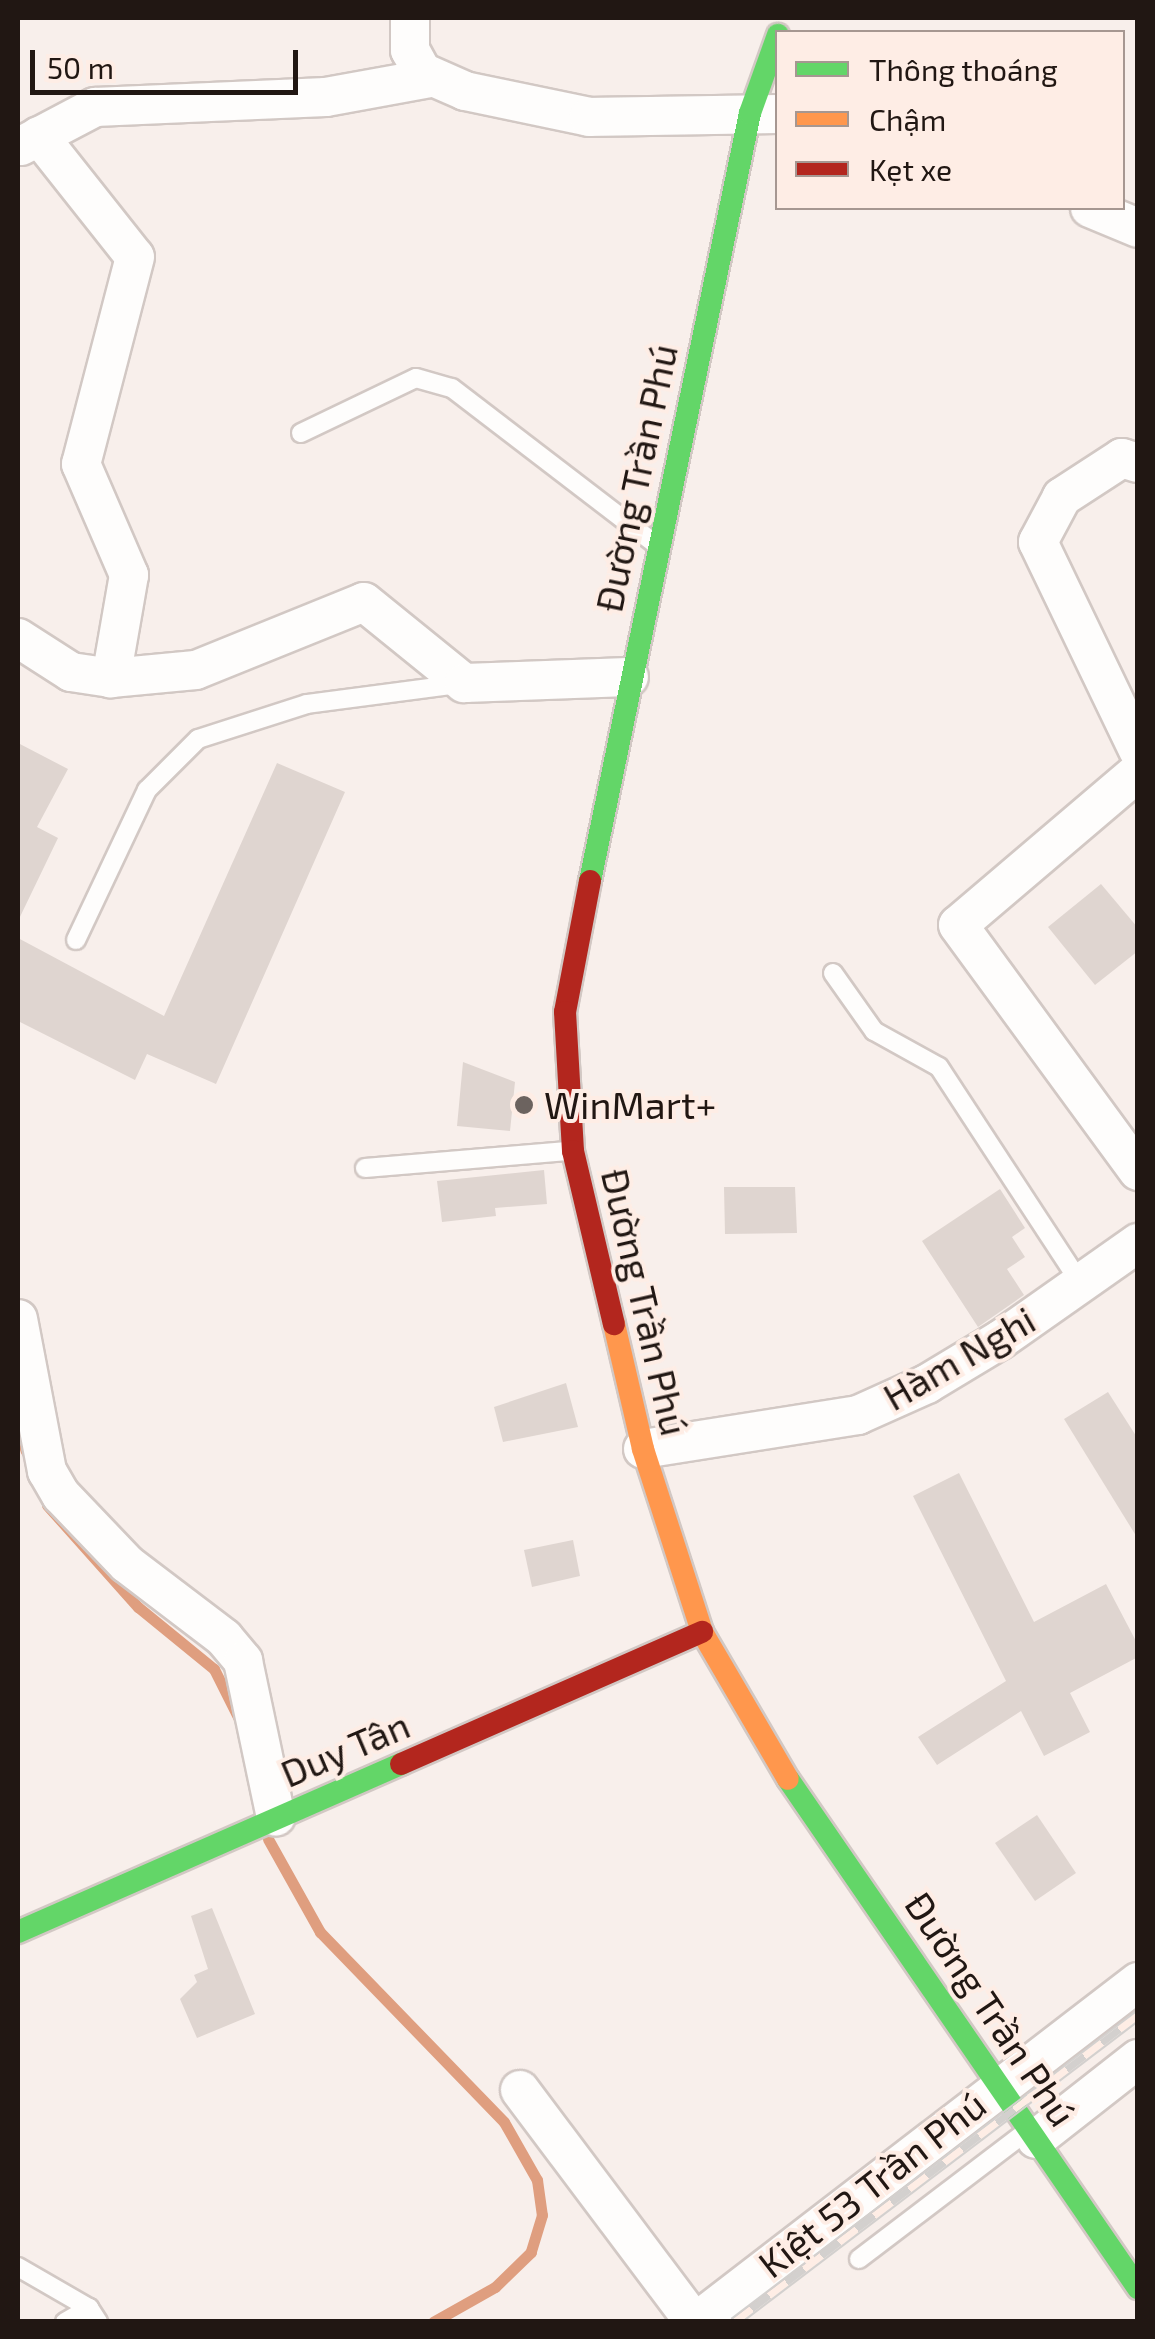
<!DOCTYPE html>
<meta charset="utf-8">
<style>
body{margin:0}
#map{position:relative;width:1155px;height:2339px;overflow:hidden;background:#f8efeb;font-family:"Exo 2",sans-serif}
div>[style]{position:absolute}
.stream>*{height:11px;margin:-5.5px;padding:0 5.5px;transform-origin:5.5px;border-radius:5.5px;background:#df9e7f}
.building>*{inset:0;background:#dfd5d0}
.roads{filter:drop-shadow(2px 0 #d2c8c4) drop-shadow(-2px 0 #d2c8c4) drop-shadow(0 2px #d2c8c4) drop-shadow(0 -2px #d2c8c4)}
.lane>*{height:18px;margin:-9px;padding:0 9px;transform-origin:9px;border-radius:9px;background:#fefdfc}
.street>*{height:38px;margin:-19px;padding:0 19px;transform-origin:19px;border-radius:19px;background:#fefdfc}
.fast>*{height:22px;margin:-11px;padding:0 11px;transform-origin:11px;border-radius:11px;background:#63d668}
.slow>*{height:22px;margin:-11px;padding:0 11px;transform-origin:11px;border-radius:11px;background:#ff974d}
.jam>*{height:22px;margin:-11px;padding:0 11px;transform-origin:11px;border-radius:11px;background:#b3261e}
.rail>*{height:11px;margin-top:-5.5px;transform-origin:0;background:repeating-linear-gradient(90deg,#feede5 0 22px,#d3d0ce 0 44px);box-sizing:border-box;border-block:2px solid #d3d0ce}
.dots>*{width:28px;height:28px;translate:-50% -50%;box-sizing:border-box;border:5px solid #feede5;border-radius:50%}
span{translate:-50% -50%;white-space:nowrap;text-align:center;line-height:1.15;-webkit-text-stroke:8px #feede5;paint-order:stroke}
.street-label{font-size:38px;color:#211713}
.poi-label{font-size:38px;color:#211713}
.left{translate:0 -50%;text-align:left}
.frame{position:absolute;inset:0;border:20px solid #211713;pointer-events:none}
.legend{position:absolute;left:775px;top:30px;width:350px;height:180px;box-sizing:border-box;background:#feede5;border:2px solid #a69791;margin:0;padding:12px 18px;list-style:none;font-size:30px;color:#211713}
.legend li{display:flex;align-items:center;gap:20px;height:50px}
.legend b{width:50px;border:2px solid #a69791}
.scale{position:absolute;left:30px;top:50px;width:268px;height:45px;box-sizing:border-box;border:5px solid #211713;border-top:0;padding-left:12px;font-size:30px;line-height:35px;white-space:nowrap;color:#211713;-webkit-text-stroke:8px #feede5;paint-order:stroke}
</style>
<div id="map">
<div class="stream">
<i style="left:18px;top:1427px;width:25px;rotate:72deg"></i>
<i style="left:47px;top:1505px;width:137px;rotate:48.3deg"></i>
<i style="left:138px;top:1607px;width:98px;rotate:39.2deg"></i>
<i style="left:214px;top:1669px;width:56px;rotate:63.4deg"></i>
<i style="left:268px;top:1839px;width:107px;rotate:60.8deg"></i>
<i style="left:320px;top:1932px;width:264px;rotate:45.9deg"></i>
<i style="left:504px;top:2122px;width:67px;rotate:60.4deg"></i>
<i style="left:537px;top:2180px;width:35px;rotate:82deg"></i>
<i style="left:542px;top:2215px;width:39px;rotate:107deg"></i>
<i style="left:531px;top:2252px;width:50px;rotate:135.8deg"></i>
<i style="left:495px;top:2287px;width:71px;rotate:150.6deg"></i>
</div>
<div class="building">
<i style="clip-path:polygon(18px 743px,68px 769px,37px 827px,58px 838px,18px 921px)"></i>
<i style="clip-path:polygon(277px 763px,345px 792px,216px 1084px,147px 1054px,135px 1080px,18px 1021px,18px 938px,164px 1016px)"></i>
<i style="clip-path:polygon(1101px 884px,1138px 928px,1138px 951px,1095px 985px,1048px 927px)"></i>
<i style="clip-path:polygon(463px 1062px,515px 1082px,510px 1131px,457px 1126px)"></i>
<i style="clip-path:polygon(544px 1170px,547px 1204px,495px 1208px,496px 1216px,442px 1222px,437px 1181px)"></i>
<i style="clip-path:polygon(724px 1187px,795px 1187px,797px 1233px,725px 1234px)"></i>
<i style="clip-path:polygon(1000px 1189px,1025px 1228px,1012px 1237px,1025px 1257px,1007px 1269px,1024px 1295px,978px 1327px,922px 1241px)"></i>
<i style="clip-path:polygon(566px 1383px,578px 1427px,503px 1442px,494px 1407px)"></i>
<i style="clip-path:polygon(1108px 1392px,1138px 1439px,1138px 1539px,1064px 1419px)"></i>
<i style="clip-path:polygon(959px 1473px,1034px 1622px,1106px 1584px,1138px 1645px,1138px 1657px,1070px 1693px,1090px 1732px,1044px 1756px,1021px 1711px,937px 1765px,918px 1737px,1006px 1681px,913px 1496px)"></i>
<i style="clip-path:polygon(573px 1540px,580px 1576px,532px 1587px,524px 1550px)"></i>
<i style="clip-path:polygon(1037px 1815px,1076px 1873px,1035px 1901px,995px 1843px)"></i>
<i style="clip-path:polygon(212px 1908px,255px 2014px,197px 2038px,180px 1999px,197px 1982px,194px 1975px,208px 1969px,191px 1916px)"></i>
</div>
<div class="roads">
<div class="lane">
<i style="left:301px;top:433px;width:127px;rotate:-25.6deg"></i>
<i style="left:416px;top:378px;width:37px;rotate:16deg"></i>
<i style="left:452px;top:388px;width:255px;rotate:37.5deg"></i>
<i style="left:76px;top:940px;width:166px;rotate:-64.7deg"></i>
<i style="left:147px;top:790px;width:72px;rotate:-45deg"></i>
<i style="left:198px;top:739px;width:114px;rotate:-17.8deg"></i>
<i style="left:307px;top:704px;width:153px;rotate:-7.5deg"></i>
<i style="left:833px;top:973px;width:71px;rotate:54.7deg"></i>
<i style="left:874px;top:1031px;width:74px;rotate:29deg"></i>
<i style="left:939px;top:1067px;width:259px;rotate:56.8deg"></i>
<i style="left:365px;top:1168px;width:203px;rotate:-4.8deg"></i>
<i style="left:859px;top:2259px;width:210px;rotate:-37.3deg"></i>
<i style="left:18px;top:2267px;width:82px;rotate:30deg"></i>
<i style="left:89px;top:2308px;width:17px;rotate:57deg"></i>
<i style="left:65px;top:2322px;width:28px;rotate:-30deg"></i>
</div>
<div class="street">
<i style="left:410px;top:18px;width:32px;rotate:90deg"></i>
<i style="left:410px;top:50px;width:25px;rotate:61deg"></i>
<i style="left:422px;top:72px;width:47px;rotate:23.8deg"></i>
<i style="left:465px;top:91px;width:127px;rotate:11.8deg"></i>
<i style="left:589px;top:117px;width:186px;rotate:-0.9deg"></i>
<i style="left:39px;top:136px;width:154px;rotate:51.6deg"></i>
<i style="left:135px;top:257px;width:214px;rotate:104.6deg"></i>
<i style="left:81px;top:464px;width:121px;rotate:66.6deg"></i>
<i style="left:129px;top:575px;width:105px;rotate:99.9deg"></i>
<i style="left:21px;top:146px;width:84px;rotate:-27.8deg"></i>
<i style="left:95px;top:107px;width:231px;rotate:-2.5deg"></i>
<i style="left:326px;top:97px;width:107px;rotate:-10.3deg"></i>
<i style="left:1090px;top:208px;width:52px;rotate:22.6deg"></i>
<i style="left:1138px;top:463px;width:17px;rotate:-163deg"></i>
<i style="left:1122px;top:458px;width:72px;rotate:147deg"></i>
<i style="left:1062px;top:497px;width:51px;rotate:118.1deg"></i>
<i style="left:1038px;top:542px;width:231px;rotate:64.3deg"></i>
<i style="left:18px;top:638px;width:63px;rotate:32.7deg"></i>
<i style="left:71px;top:672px;width:40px;rotate:8.5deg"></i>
<i style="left:111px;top:678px;width:85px;rotate:-5.4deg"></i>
<i style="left:196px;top:670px;width:181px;rotate:-22deg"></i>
<i style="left:364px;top:602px;width:129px;rotate:39deg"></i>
<i style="left:464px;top:683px;width:165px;rotate:-2.1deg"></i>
<i style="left:1138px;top:772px;width:236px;rotate:139.6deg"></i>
<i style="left:958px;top:925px;width:305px;rotate:53.8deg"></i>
<i style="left:18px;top:1319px;width:155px;rotate:79.2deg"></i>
<i style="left:47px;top:1471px;width:28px;rotate:60deg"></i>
<i style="left:61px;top:1495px;width:95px;rotate:46.3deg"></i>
<i style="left:127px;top:1564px;width:122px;rotate:37.3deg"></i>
<i style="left:224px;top:1638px;width:30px;rotate:50deg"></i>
<i style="left:243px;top:1661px;width:159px;rotate:78.1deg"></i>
<i style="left:643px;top:1449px;width:218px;rotate:-9deg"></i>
<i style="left:858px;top:1415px;width:76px;rotate:-24.2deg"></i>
<i style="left:927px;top:1384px;width:85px;rotate:-31.1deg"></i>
<i style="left:1000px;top:1340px;width:169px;rotate:-35.1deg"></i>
<i style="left:520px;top:2090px;width:290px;rotate:53.1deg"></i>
<i style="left:1036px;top:2139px;width:130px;rotate:-38.1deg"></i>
<i style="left:696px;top:2322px;width:558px;rotate:-37.57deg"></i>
</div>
<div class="fast">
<i style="left:590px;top:881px;width:784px;rotate:-78.23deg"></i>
<i style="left:750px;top:113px;width:83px;rotate:-70.3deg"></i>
<i style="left:788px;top:1779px;width:618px;rotate:55.49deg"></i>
<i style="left:18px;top:1932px;width:418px;rotate:-23.7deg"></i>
</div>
<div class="slow">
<i style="left:614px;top:1324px;width:128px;rotate:76.9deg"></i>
<i style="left:643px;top:1449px;width:192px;rotate:72.1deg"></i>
<i style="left:702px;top:1632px;width:170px;rotate:59.7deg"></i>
</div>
<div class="jam">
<i style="left:590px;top:881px;width:133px;rotate:100.8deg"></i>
<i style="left:565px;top:1012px;width:139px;rotate:86.7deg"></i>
<i style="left:573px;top:1151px;width:178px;rotate:76.7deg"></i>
<i style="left:401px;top:1764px;width:329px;rotate:-23.7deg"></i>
</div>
</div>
<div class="rail">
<i style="left:734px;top:2322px;width:507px;rotate:-37.23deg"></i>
</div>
<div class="dots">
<i style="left:524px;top:1105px;background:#6c635f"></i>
</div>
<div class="street-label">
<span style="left:636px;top:478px;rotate:-78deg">Đường Trần Phú</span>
<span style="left:645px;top:1302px;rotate:77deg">Đường Trần Phú</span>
<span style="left:959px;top:1358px;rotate:-30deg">Hàm Nghi</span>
<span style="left:345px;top:1749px;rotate:-23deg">Duy Tân</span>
<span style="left:991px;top:2009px;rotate:56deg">Đường Trần Phú</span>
<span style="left:872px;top:2184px;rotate:-38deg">Kiệt 53 Trần Phú</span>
</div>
<div class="poi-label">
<span class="left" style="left:544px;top:1105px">WinMart+</span>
</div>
<div class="frame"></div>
<ul class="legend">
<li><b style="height:12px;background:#63d668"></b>Thông thoáng</li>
<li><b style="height:12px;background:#ff974d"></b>Chậm</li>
<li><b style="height:12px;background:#b3261e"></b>Kẹt xe</li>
</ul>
<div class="scale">50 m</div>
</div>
